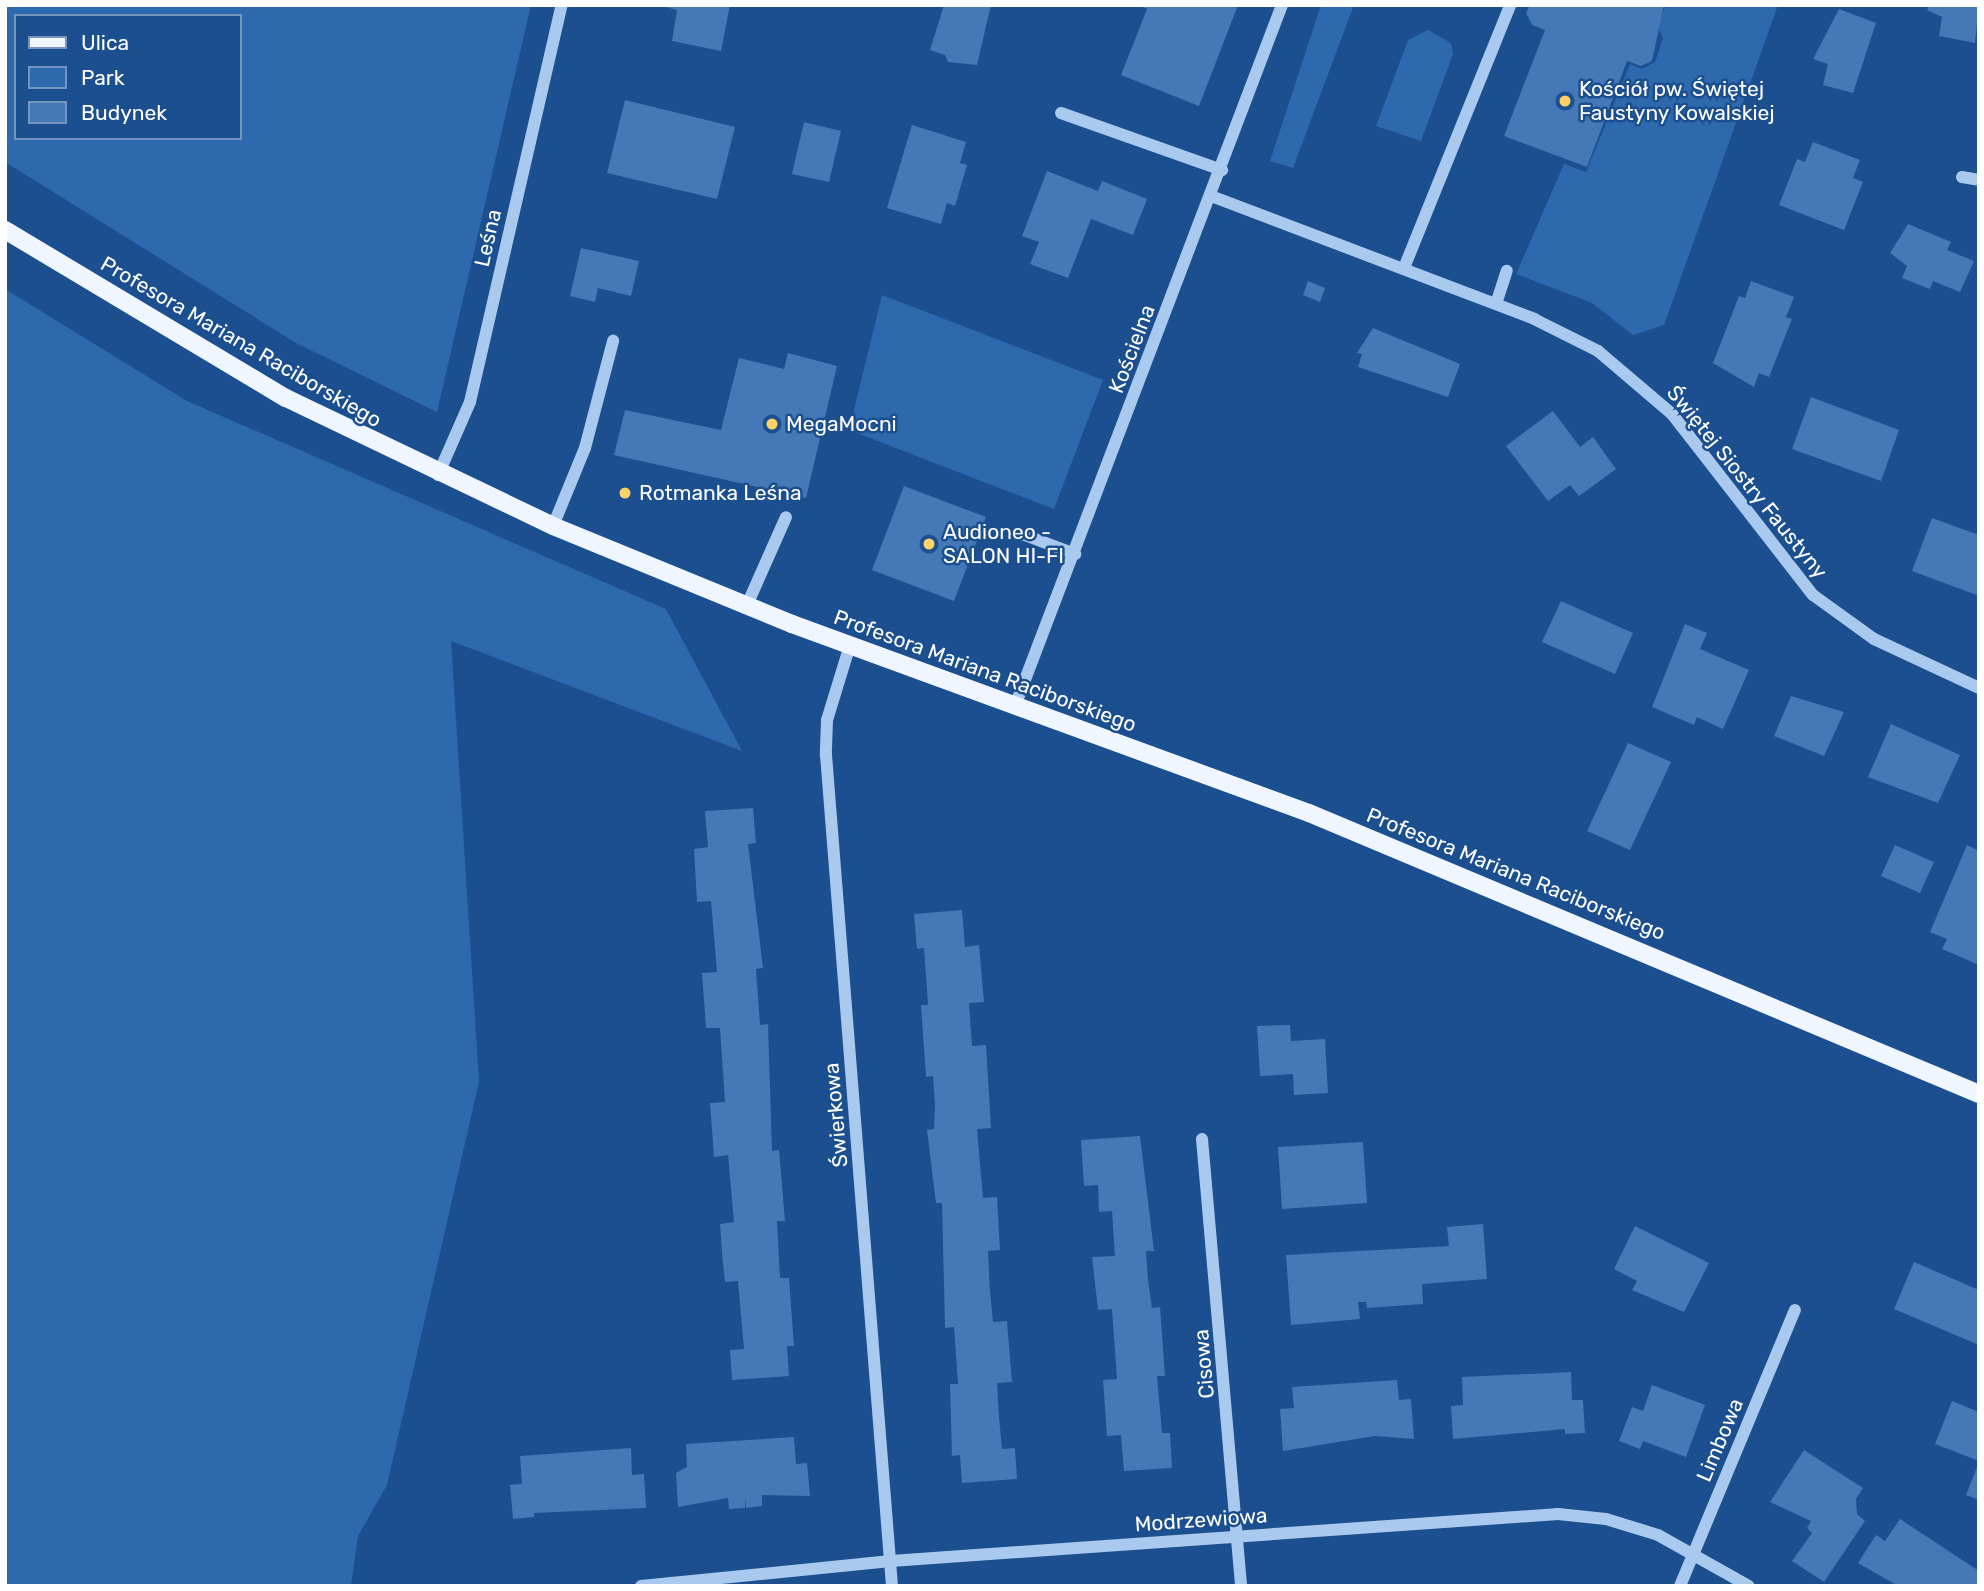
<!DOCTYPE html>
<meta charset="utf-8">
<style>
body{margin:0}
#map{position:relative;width:1984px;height:1591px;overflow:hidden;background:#1b4f8f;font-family:Rubik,sans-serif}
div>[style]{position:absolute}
.green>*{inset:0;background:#2e69ad}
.building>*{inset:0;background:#4478b7}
.minor>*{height:12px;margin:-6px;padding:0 6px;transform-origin:6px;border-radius:6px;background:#a9c9ee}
.major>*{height:18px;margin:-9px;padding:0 9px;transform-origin:9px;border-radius:9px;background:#f0f6ff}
.dots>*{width:19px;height:19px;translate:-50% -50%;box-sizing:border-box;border:4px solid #1b4f8f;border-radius:50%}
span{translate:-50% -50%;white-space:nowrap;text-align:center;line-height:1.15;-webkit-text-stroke:5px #1b4f8f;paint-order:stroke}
.poi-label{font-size:21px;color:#fff}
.left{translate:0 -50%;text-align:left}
.street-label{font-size:21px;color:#fff}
.frame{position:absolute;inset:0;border:7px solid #fff;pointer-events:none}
.legend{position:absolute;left:14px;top:14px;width:228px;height:126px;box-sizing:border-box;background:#1b4f8f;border:2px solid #7695bc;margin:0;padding:9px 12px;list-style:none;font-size:21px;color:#fff}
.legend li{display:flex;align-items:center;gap:14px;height:35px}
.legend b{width:35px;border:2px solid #7695bc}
</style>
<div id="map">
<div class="green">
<i style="clip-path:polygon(evenodd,5px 5px,531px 5px,437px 412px,296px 343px,5px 162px,5px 5px,16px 16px,240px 16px,240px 138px,16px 138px,16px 16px)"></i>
<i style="clip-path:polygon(1321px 5px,1354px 5px,1293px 168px,1270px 161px)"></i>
<i style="clip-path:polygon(1666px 5px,1778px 5px,1664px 325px,1633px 335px,1592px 303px,1516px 274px,1564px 164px,1586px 172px,1630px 64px,1642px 69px,1655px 62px,1663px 38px,1657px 26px)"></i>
<i style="clip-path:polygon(1428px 30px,1451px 43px,1453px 54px,1421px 141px,1376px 126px,1408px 40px)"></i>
<i style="clip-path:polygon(5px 289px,187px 401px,666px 609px,742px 751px,451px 641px,479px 1082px,387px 1485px,358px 1536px,351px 1586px,5px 1586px)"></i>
<i style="clip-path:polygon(882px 295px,1103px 380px,1054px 509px,849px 430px)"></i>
</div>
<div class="building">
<i style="clip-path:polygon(658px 5px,730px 5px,721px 51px,672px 41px,677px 10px)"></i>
<i style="clip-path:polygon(944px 5px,991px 5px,977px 65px,948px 62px,945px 55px,930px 50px)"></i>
<i style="clip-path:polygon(1139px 5px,1238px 5px,1199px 106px,1121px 75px,1147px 9px)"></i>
<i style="clip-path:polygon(1530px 5px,1664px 5px,1652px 61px,1641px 66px,1627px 61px,1587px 167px,1504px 136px,1545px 30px,1532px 25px,1526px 13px)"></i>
<i style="clip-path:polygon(1930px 5px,1979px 5px,1975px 43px,1939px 36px,1942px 17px,1927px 10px)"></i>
<i style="clip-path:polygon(1839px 9px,1876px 23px,1853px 93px,1823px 85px,1828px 64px,1813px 59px)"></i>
<i style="clip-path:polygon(625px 100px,735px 127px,717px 199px,607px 173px)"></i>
<i style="clip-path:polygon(804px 122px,841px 131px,829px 182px,792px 174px)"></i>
<i style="clip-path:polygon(912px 125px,966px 142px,960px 163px,967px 165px,955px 206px,947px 203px,941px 224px,887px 208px)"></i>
<i style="clip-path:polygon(1813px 142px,1860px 160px,1853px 178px,1863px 182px,1844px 230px,1779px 205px,1797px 159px,1805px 162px)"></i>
<i style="clip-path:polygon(1047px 171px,1098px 191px,1102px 181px,1147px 199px,1133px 235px,1091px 219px,1068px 278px,1030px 264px,1039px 242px,1022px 236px)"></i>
<i style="clip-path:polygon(1908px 224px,1951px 242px,1947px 250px,1974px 261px,1960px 292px,1933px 281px,1930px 289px,1902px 278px,1907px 266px,1890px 253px)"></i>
<i style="clip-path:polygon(581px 248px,639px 261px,631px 296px,598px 288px,595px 302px,570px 296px)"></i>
<i style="clip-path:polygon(1308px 281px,1325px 288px,1320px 302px,1303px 295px)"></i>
<i style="clip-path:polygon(1751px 281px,1794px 297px,1786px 317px,1792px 319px,1769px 377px,1759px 373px,1754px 387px,1713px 363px,1739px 296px,1745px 298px)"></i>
<i style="clip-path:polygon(1373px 328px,1460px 364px,1448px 397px,1358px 367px,1362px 354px,1357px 353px)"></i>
<i style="clip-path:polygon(788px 353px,837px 366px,806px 498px,614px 455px,625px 410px,721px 430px,739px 358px,784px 369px)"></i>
<i style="clip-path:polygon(1811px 397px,1899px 430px,1881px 481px,1792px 449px)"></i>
<i style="clip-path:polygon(1553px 411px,1580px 447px,1593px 437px,1616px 469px,1579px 496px,1570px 485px,1548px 501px,1506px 446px)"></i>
<i style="clip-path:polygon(904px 486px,986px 517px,954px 601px,872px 570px)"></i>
<i style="clip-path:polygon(1932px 518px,1979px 535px,1979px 596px,1912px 571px)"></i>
<i style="clip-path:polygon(1561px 601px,1633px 633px,1615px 674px,1542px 642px)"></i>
<i style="clip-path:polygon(1685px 624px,1707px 633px,1700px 649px,1749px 670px,1723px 729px,1697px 717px,1694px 725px,1652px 707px)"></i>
<i style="clip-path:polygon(1791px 696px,1844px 712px,1824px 756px,1774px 736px)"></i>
<i style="clip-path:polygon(1891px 724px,1960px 755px,1938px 803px,1868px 777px)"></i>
<i style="clip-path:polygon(1628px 743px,1671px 762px,1630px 850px,1587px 831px)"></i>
<i style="clip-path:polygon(753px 808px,756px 843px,748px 844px,763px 968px,756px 969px,760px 1025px,768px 1024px,772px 1151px,779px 1150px,785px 1221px,777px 1221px,780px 1278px,789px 1278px,794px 1346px,787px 1346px,789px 1376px,732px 1380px,730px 1350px,744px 1349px,738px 1281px,725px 1282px,722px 1253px,720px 1224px,734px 1222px,728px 1155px,714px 1157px,710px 1103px,725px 1102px,720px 1028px,706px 1028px,702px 973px,717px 972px,711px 901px,697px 902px,694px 849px,708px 847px,705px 811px)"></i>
<i style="clip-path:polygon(1895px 845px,1934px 862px,1920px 893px,1881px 876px)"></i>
<i style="clip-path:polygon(1967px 845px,1979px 851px,1979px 965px,1942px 949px,1947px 939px,1930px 932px)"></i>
<i style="clip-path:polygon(962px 910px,965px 947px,979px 945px,984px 1002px,969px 1003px,972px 1046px,986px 1045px,991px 1128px,977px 1129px,983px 1198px,997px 1197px,1000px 1250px,988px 1251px,990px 1291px,993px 1322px,1007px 1321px,1012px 1382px,997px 1383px,999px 1417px,1002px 1449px,1015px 1448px,1017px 1479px,962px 1483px,960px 1455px,952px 1456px,950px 1384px,958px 1384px,954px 1327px,945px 1328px,942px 1203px,936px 1203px,927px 1130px,934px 1129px,935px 1105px,933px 1076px,926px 1077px,921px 1005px,928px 1005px,924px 948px,917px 949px,914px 914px)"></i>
<i style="clip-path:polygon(1290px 1025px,1291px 1041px,1325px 1039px,1328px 1093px,1294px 1095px,1293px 1074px,1260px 1076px,1257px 1026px)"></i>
<i style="clip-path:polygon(1140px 1136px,1154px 1251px,1146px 1251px,1148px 1280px,1152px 1308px,1160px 1307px,1165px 1376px,1157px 1376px,1162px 1433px,1170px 1433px,1172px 1468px,1124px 1471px,1121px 1435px,1107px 1436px,1103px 1380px,1117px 1379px,1112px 1309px,1098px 1310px,1092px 1257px,1115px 1256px,1112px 1211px,1099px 1212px,1098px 1185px,1084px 1186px,1081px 1140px)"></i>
<i style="clip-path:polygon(1363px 1142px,1367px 1203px,1282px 1209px,1278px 1147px)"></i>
<i style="clip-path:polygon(1483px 1224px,1487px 1279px,1422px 1284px,1423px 1304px,1367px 1308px,1366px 1302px,1358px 1302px,1360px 1319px,1291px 1325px,1286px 1255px,1449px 1246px,1447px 1227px)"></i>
<i style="clip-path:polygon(1635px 1226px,1709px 1263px,1684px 1312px,1632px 1290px,1637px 1281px,1614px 1269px)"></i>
<i style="clip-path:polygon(1914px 1262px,1979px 1290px,1979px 1345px,1894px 1309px)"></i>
<i style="clip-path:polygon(1571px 1372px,1572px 1400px,1583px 1400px,1585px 1433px,1565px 1434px,1565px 1429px,1453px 1439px,1451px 1406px,1463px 1405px,1462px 1377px)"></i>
<i style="clip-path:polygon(1397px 1380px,1399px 1400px,1411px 1399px,1414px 1439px,1375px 1436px,1283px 1451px,1280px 1409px,1294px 1408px,1292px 1387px)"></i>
<i style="clip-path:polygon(1652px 1385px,1705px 1405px,1686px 1457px,1643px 1441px,1640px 1449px,1619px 1441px,1632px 1407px,1643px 1411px)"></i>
<i style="clip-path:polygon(1952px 1401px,1979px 1412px,1979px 1461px,1935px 1444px)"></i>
<i style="clip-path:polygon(794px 1437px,796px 1464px,807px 1463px,810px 1496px,762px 1495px,762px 1506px,746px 1508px,745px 1497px,745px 1508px,729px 1509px,728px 1498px,678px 1507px,676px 1473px,687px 1467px,686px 1444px)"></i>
<i style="clip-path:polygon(631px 1448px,632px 1475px,644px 1474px,646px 1508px,534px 1513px,534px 1517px,513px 1519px,510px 1485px,522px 1484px,520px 1456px)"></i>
<i style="clip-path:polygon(1804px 1450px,1863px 1488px,1856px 1499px,1857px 1514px,1865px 1521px,1824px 1582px,1792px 1561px,1812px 1533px,1807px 1528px,1811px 1521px,1770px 1502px)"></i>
<i style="clip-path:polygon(1979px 1462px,1979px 1500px,1966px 1495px)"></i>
<i style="clip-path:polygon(1900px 1519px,1979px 1571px,1979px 1586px,1898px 1586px,1858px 1563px,1876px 1535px,1885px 1541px)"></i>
</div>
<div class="minor">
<i style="left:1061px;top:113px;width:171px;rotate:19.5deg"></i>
<i style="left:1962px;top:177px;width:17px;rotate:10deg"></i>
<i style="left:1211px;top:196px;width:346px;rotate:20.8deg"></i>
<i style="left:1534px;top:319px;width:72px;rotate:26.6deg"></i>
<i style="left:1598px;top:351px;width:97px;rotate:40.4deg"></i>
<i style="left:1672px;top:414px;width:229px;rotate:52.1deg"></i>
<i style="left:1813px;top:595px;width:75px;rotate:35.8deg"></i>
<i style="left:1874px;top:639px;width:116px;rotate:25deg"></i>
<i style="left:1404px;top:268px;width:284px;rotate:-68deg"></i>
<i style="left:1496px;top:304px;width:35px;rotate:-72deg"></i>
<i style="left:438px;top:475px;width:80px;rotate:-66.3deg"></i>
<i style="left:470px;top:402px;width:408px;rotate:-77deg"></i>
<i style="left:553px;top:526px;width:84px;rotate:-67.7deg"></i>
<i style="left:585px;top:448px;width:111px;rotate:-75.3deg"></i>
<i style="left:1022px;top:534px;width:57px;rotate:20.7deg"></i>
<i style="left:747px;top:605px;width:96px;rotate:-66.1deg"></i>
<i style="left:850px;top:645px;width:78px;rotate:107deg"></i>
<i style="left:827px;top:720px;width:35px;rotate:92deg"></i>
<i style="left:826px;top:755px;width:834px;rotate:85.46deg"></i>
<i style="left:1015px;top:706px;width:750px;rotate:-69.15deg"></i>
<i style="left:1202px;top:1139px;width:449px;rotate:85deg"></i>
<i style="left:641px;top:1586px;width:251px;rotate:-5.7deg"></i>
<i style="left:891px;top:1561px;width:669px;rotate:-4.03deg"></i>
<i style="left:1558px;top:1514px;width:48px;rotate:5.9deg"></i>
<i style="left:1606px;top:1519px;width:54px;rotate:17.1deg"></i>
<i style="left:1658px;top:1535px;width:104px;rotate:29.3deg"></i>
<i style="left:1680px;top:1586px;width:299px;rotate:-67.4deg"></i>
</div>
<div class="major">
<i style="left:5px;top:230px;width:327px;rotate:30.9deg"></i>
<i style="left:286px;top:398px;width:296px;rotate:25.6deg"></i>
<i style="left:553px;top:526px;width:258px;rotate:22.3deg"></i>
<i style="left:792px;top:624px;width:550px;rotate:20.08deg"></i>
<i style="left:1309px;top:813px;width:727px;rotate:22.75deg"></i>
</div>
<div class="dots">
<i style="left:1565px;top:101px;background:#ffd166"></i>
<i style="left:772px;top:424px;background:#ffd166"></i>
<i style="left:625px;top:493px;background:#ffd166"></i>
<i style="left:929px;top:544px;background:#ffd166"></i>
</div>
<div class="poi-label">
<span class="left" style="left:1579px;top:101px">Kościół pw. Świętej<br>Faustyny Kowalskiej</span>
<span class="left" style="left:786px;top:424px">MegaMocni</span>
<span class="left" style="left:639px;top:493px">Rotmanka Leśna</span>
<span class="left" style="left:943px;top:544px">Audioneo -<br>SALON HI-FI</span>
</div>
<div class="street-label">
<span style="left:488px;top:238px;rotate:-77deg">Leśna</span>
<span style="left:241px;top:342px;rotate:30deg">Profesora Mariana Raciborskiego</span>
<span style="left:1132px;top:349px;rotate:-69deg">Kościelna</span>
<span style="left:1747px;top:482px;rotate:51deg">Świętej Siostry Faustyny</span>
<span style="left:985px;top:671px;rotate:20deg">Profesora Mariana Raciborskiego</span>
<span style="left:1516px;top:874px;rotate:22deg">Profesora Mariana Raciborskiego</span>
<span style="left:836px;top:1115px;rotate:-95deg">Świerkowa</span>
<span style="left:1204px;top:1364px;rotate:-95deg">Cisowa</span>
<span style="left:1720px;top:1440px;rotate:-67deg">Limbowa</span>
<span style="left:1201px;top:1520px;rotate:-4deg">Modrzewiowa</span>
</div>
<div class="frame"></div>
<ul class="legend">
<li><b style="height:9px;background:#f0f6ff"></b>Ulica</li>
<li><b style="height:19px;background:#2e69ad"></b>Park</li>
<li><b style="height:19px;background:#4478b7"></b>Budynek</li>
</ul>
</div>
